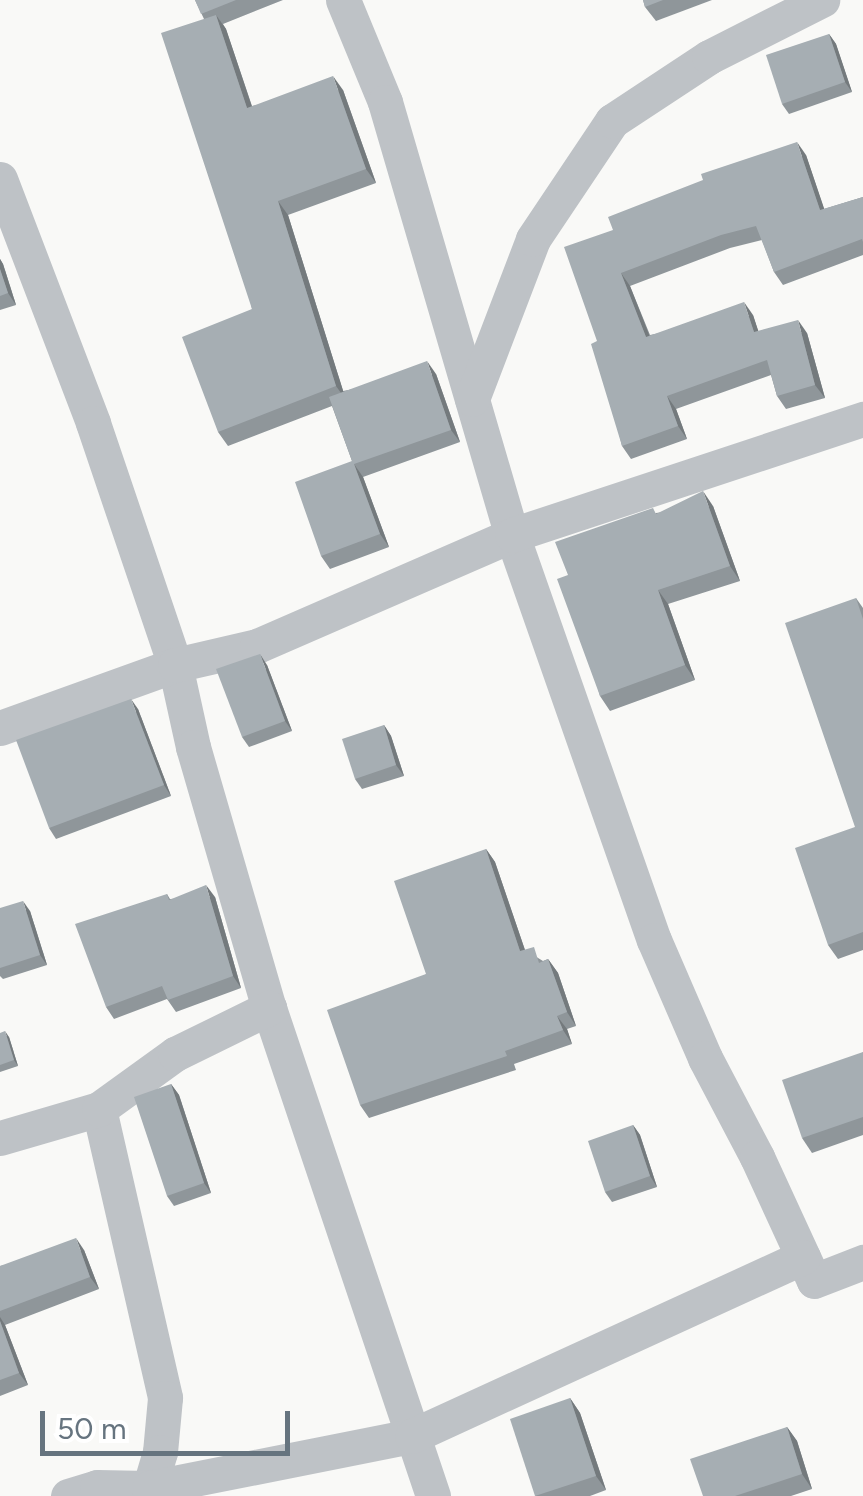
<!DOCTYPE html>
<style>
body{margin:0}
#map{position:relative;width:863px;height:1496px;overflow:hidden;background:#f9f9f7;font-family:Figtree,sans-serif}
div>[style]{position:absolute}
.minor>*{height:35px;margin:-17.5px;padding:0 17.5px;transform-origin:17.5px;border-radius:17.5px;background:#bec2c6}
.wall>*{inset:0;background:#8f969a}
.shaded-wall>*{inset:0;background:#747a7d}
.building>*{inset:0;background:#a6aeb3}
span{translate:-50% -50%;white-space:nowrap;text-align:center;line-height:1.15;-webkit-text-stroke:10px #fff;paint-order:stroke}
.scale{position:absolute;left:40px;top:1411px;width:250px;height:45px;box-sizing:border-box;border:5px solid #66747f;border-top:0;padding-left:12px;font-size:30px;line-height:35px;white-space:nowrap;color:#66747f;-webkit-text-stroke:8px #fff;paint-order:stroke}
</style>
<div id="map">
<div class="minor">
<i style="left:343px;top:0;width:110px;rotate:67.6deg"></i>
<i style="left:385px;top:102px;width:451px;rotate:73.7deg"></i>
<i style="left:512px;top:535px;width:429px;rotate:70.7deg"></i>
<i style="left:654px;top:940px;width:129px;rotate:66.6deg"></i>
<i style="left:705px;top:1058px;width:112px;rotate:62.3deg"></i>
<i style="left:757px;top:1157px;width:136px;rotate:65.3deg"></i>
<i style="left:814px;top:1281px;width:53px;rotate:-21.2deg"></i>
<i style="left:0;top:179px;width:261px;rotate:69.1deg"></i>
<i style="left:93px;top:423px;width:256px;rotate:71.3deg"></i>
<i style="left:175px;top:665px;width:84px;rotate:77.6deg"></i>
<i style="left:193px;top:747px;width:272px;rotate:73.8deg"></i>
<i style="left:269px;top:1008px;width:515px;rotate:71.42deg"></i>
<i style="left:472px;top:399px;width:171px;rotate:-69.1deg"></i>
<i style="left:533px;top:239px;width:142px;rotate:-56.2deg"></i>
<i style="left:612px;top:121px;width:116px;rotate:-33.4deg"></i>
<i style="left:709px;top:57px;width:127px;rotate:-26.8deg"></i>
<i style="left:0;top:728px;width:186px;rotate:-19.8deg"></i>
<i style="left:175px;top:665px;width:84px;rotate:-13deg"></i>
<i style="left:257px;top:646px;width:278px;rotate:-23.5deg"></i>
<i style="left:512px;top:535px;width:370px;rotate:-18.3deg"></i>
<i style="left:99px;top:1109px;width:296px;rotate:77.1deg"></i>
<i style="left:165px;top:1398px;width:54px;rotate:95.3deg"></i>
<i style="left:160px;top:1452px;width:46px;rotate:106.5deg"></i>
<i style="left:0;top:1138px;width:103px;rotate:-16.3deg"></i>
<i style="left:99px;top:1109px;width:94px;rotate:-35.9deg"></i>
<i style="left:175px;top:1054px;width:105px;rotate:-26.1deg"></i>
<i style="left:68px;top:1496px;width:30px;rotate:-17deg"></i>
<i style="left:97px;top:1487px;width:52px;rotate:1.1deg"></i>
<i style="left:149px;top:1488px;width:268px;rotate:-11.2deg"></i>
<i style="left:412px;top:1436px;width:430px;rotate:-24.6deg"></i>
</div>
<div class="wall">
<i style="clip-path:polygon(195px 0,283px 0,223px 24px,226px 29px,252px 106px,343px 90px,376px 183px,288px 215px,343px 391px,436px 374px,460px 442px,363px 477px,389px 547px,330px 569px,321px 556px,352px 461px,332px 406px,228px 446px,218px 432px,252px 309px,204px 19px)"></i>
<i style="clip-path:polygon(643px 0,712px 0,656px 21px,645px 7px)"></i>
<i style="clip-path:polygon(829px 34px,836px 44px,852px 92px,789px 114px,782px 104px)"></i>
<i style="clip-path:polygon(806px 155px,824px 209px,863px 197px,863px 255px,783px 285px,774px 272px,762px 240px,730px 248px,630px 286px,650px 335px,753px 315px,758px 331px,807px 333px,825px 398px,786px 409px,777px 396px,771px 375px,676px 409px,687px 439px,631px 459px,622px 446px,597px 341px,613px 230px)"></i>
<i style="clip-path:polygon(0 259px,3px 264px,16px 305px,0 310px)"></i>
<i style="clip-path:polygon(713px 506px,740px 581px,668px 604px,695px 680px,610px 711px,600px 696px,568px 575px,656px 513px)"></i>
<i style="clip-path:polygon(856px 598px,863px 608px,863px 950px,838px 959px,828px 945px,855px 827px)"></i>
<i style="clip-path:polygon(267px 665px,292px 731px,249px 747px,242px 737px)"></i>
<i style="clip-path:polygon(138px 709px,171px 796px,56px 839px,49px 828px)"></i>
<i style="clip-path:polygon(384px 725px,391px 736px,404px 776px,362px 789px,355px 779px)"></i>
<i style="clip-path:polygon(486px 849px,495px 862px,525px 950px,543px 961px,548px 959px,558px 973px,576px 1026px,567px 1029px,572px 1044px,514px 1064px,516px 1070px,369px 1118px,360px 1105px,426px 974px)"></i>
<i style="clip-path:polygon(167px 894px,170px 899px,215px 897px,241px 988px,176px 1012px,167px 999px,114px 1019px,106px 1007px)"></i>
<i style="clip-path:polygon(0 908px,30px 911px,47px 965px,3px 979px,0 976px)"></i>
<i style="clip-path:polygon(0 1033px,9px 1037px,18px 1066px,0 1072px)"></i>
<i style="clip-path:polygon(863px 1052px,863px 1135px,812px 1153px,802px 1138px)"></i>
<i style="clip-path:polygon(171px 1084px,179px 1095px,211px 1193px,174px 1206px,167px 1196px)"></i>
<i style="clip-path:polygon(633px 1125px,640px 1135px,657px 1187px,612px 1202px,605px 1192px)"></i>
<i style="clip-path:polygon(84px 1250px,99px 1289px,5px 1325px,28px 1385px,0 1396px,0 1266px)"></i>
<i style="clip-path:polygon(570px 1398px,580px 1413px,606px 1490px,590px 1496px,535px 1496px)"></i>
<i style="clip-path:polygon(787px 1427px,797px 1441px,812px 1489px,791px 1496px,703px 1496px)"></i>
</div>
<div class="shaded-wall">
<i style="clip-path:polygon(216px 15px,226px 29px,257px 122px,247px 108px)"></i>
<i style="clip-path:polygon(829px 34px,836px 44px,852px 92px,845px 82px)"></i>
<i style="clip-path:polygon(333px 76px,343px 90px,376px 183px,366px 169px)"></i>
<i style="clip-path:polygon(797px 142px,806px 155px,829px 223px,820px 210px)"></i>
<i style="clip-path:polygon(278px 201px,288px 215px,346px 400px,336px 386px)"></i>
<i style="clip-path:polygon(0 259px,3px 264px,16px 305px,8px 293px,0 269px)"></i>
<i style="clip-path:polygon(621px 273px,630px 286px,655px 350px,646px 337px)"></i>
<i style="clip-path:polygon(744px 302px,753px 315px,763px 345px,754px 332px)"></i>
<i style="clip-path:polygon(798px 320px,807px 333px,825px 398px,815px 385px)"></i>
<i style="clip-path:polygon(427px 361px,436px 374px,460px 442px,451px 430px)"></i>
<i style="clip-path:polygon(667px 396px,676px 409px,687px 439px,678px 426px)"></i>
<i style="clip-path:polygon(354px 464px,363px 477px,389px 547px,380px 534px)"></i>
<i style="clip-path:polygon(703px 491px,713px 506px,740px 581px,730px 566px)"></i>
<i style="clip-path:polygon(658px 590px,668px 604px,695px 680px,685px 665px)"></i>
<i style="clip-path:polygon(260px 654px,267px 665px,292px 731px,285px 721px)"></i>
<i style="clip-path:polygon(131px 699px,138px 709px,171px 796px,164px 785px)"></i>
<i style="clip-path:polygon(384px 725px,391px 736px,404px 776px,396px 765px)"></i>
<i style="clip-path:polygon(486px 849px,495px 862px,530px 965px,520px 951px)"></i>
<i style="clip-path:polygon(206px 885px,215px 897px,241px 988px,233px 976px)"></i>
<i style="clip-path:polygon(23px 901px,30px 911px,47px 965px,40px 955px)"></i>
<i style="clip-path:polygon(548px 959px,558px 973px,576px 1026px,567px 1012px)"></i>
<i style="clip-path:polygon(557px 1016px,567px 1029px,572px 1044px,563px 1030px)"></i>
<i style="clip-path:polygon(5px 1031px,9px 1037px,18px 1066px,14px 1060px)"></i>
<i style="clip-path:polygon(171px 1084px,179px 1095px,211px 1193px,204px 1183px)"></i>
<i style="clip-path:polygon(633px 1125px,640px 1135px,657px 1187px,650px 1176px)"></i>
<i style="clip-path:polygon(76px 1238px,84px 1250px,99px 1289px,90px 1277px)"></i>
<i style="clip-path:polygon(0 1317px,5px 1325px,28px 1385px,19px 1373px,0 1321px)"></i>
<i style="clip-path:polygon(570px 1398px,580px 1413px,606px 1490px,596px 1476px)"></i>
<i style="clip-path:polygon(787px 1427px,797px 1441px,812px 1489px,802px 1474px)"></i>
</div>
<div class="building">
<i style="clip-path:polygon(195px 0,236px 0,201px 14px)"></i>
<i style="clip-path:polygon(643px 0,663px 0,645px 7px)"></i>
<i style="clip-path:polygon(216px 15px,247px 108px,333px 76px,366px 169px,278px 201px,336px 386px,218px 432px,182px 337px,252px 309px,161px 33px)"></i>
<i style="clip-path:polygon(829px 34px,845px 82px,782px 104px,766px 55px)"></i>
<i style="clip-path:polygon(797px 142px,820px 210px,863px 197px,863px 242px,862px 239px,774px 272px,756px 226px,721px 235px,621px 273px,646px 337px,744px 302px,754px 332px,798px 320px,815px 385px,777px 396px,767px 360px,667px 396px,678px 426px,622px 446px,591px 344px,597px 341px,564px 247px,613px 230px,608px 217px,703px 180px,701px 174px)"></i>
<i style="clip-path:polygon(0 269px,8px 293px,0 296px)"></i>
<i style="clip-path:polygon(427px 361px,451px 430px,354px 464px,380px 534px,321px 556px,295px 482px,352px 461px,329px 397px)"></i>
<i style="clip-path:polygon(703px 491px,730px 566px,658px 590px,685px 665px,600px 696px,557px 579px,568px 575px,555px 542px,653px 508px,656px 514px)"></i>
<i style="clip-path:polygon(856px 598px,863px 619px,863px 932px,828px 945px,795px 848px,855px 827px,785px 623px)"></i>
<i style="clip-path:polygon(260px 654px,285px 721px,242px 737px,216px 669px)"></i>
<i style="clip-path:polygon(131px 699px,164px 785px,49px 828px,16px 740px)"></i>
<i style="clip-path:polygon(384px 725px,396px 765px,355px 779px,342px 739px)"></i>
<i style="clip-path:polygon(486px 849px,520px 951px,534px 947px,539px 963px,548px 959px,567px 1012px,557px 1016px,563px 1030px,505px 1051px,507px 1056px,360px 1105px,327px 1010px,426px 974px,394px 881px)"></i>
<i style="clip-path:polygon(206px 885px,233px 976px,168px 1000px,162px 986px,106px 1007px,75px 924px,167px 894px,169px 900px)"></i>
<i style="clip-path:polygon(23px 901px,40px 955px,0 968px,0 908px)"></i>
<i style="clip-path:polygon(5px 1031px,14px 1060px,0 1065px,0 1033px)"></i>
<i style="clip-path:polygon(863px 1052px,863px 1117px,802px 1138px,782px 1080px)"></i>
<i style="clip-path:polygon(171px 1084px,204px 1183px,167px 1196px,134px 1097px)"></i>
<i style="clip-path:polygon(633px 1125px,650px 1176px,605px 1192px,588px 1141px)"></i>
<i style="clip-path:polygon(76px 1238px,90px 1277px,0 1311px,0 1266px)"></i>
<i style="clip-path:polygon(0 1321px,19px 1373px,0 1380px)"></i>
<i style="clip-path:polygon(570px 1398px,596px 1476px,535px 1496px,510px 1419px)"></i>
<i style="clip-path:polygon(787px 1427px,802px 1474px,735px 1496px,703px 1496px,690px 1459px)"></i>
</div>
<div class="scale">50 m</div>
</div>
